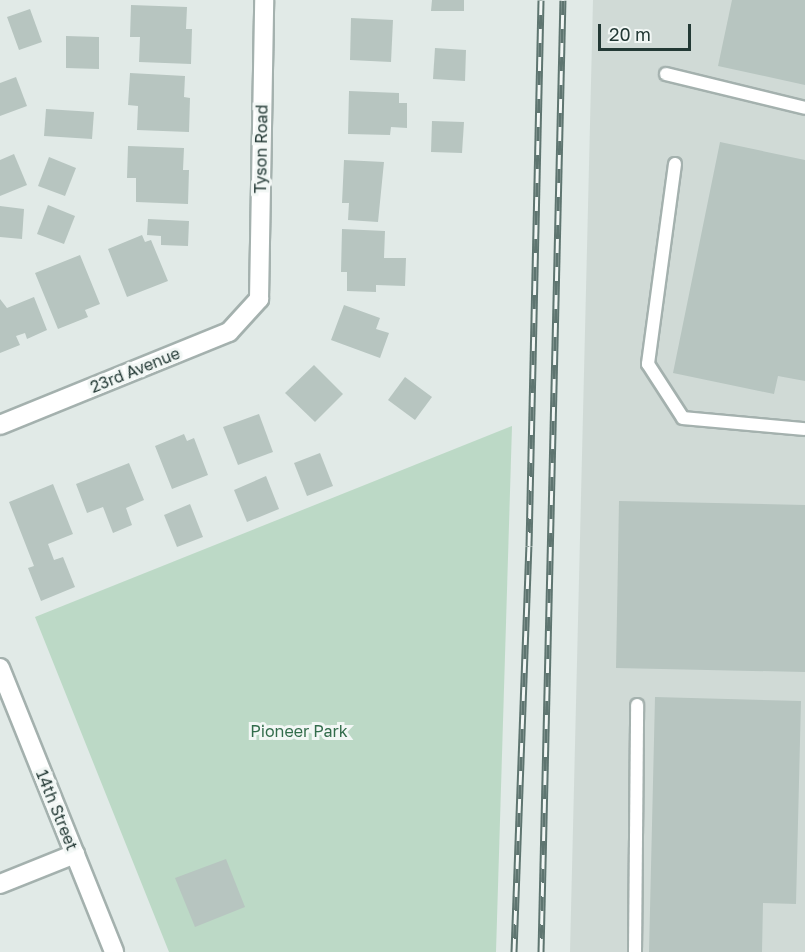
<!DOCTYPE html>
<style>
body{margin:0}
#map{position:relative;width:805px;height:952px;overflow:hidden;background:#e1eae7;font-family:"Golos Text",sans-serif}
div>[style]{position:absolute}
.built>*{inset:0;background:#d0dad6}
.green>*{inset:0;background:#bcd9c6}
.building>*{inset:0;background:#b7c5c0}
.roads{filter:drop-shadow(2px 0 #a4b1ae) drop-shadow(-2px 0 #a4b1ae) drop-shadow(0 2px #a4b1ae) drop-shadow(0 -2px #a4b1ae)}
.service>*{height:12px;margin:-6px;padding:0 6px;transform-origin:6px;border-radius:6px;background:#fff}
.minor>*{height:18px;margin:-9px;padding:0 9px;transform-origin:9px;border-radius:9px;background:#fff}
.rail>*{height:7px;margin-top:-3.5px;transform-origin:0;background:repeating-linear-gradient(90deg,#f2f7f5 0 14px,#5e7570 0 28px);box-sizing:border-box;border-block:2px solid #5e7570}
span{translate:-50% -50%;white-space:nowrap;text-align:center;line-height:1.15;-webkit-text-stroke:6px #f2f7f5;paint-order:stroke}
.street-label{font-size:16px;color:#233935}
.park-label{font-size:16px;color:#326c4b}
.scale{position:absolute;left:598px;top:24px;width:93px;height:27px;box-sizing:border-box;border:3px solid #233935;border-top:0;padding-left:8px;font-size:18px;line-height:21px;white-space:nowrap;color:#233935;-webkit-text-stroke:4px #f2f7f5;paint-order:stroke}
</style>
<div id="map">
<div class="built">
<i style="clip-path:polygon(593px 0,805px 0,805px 952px,570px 952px)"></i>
</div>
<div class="green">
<i style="clip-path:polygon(512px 426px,496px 952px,169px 952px,35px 617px)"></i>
</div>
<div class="building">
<i style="clip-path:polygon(432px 0,464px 0,464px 11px,431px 11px)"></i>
<i style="clip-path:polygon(732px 0,805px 0,805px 85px,718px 66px)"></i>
<i style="clip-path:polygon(131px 5px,187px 7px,186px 29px,192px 29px,191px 64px,139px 62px,140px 37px,130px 37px)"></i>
<i style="clip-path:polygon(30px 9px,42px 42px,19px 50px,7px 17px)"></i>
<i style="clip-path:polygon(351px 18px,393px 20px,391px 62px,350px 60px)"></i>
<i style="clip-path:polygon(66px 36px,99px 37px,99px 69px,66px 68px)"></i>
<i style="clip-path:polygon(435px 48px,466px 50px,465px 81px,433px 79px)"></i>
<i style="clip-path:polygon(130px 73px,185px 76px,184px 97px,190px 98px,189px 132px,137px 130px,138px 106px,128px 105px)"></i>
<i style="clip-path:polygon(16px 77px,27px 106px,0 116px,0 83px)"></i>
<i style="clip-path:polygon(349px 91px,399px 93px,399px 103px,407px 103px,407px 128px,391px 127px,390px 135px,348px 134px)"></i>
<i style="clip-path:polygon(46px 109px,94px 112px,92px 139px,44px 136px)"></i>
<i style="clip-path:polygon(432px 121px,464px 122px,462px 153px,431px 152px)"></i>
<i style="clip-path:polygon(720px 142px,805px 160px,805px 381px,778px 376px,774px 394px,673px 373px)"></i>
<i style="clip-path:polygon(128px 146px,184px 148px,183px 170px,189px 170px,188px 204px,136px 202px,136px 178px,127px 178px)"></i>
<i style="clip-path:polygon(14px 154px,27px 185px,0 196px,0 160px)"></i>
<i style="clip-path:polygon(49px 157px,76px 168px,65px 196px,38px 186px)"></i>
<i style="clip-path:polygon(344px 160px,384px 162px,378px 222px,348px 220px,349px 203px,342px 203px)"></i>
<i style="clip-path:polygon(48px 205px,75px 216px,64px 244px,37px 234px)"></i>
<i style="clip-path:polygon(0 206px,24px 209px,22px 239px,0 237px)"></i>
<i style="clip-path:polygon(148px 219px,189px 221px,188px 246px,161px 245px,161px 236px,147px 235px)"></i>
<i style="clip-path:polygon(342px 229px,385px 231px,384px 258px,406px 258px,405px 286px,376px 285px,376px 292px,347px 291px,347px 272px,341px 272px)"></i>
<i style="clip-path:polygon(142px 235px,145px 242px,151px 240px,168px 281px,127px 297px,108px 249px)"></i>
<i style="clip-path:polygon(80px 255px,100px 304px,85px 310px,88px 317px,58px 329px,35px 273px)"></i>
<i style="clip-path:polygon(34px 297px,47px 330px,27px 339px,25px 333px,16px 336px,20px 345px,0 353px,0 299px,7px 308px)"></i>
<i style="clip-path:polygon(344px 305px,380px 318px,376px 329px,389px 333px,380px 358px,331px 340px)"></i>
<i style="clip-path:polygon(314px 365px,343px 394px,315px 422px,285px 393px)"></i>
<i style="clip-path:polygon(405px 377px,432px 397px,415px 420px,388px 400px)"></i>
<i style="clip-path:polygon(259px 414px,273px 452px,238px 465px,223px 427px)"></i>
<i style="clip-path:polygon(184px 434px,187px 441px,194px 438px,208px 475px,172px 489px,155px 446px)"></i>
<i style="clip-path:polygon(320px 453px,333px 486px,307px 496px,294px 463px)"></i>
<i style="clip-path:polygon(129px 463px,144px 500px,126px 508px,132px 525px,113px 533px,103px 507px,87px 513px,76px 484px)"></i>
<i style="clip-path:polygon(266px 476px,279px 509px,247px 522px,234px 490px)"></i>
<i style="clip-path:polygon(53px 484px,73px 534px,48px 544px,54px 560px,63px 557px,75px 587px,41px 601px,28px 568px,34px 566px,9px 502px)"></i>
<i style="clip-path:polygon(619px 501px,805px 505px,805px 672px,616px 668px)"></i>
<i style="clip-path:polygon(190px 504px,203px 537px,177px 547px,164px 515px)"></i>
<i style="clip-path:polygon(655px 697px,801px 701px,796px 904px,763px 903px,762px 952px,649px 952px)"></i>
<i style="clip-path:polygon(226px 859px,245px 907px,195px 927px,175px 878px)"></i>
</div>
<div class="roads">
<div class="service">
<i style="left:666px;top:74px;width:143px;rotate:13.7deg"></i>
<i style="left:675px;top:164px;width:202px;rotate:97.7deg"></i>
<i style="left:648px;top:364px;width:64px;rotate:57.1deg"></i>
<i style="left:683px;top:418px;width:122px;rotate:5.2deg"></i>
<i style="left:635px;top:952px;width:247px;rotate:-89.5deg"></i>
</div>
<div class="minor">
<i style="left:0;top:425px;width:247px;rotate:-22.1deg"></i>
<i style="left:229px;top:332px;width:45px;rotate:-47.7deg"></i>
<i style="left:259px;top:299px;width:299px;rotate:-89deg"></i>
<i style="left:0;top:668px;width:306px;rotate:68.1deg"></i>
<i style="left:0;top:884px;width:81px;rotate:-21.8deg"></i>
</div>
</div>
<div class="rail">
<i style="left:514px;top:952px;width:406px;rotate:-87.9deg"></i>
<i style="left:529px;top:546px;width:546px;rotate:-88.74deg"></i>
<i style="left:541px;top:952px;width:952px;rotate:-88.68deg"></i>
</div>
<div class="street-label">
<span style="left:261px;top:149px;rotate:-89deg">Tyson Road</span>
<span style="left:135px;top:370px;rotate:-22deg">23rd Avenue</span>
<span style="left:57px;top:810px;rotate:68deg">14th Street</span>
</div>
<div class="park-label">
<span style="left:299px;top:731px">Pioneer Park</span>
</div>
<div class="scale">20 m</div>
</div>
